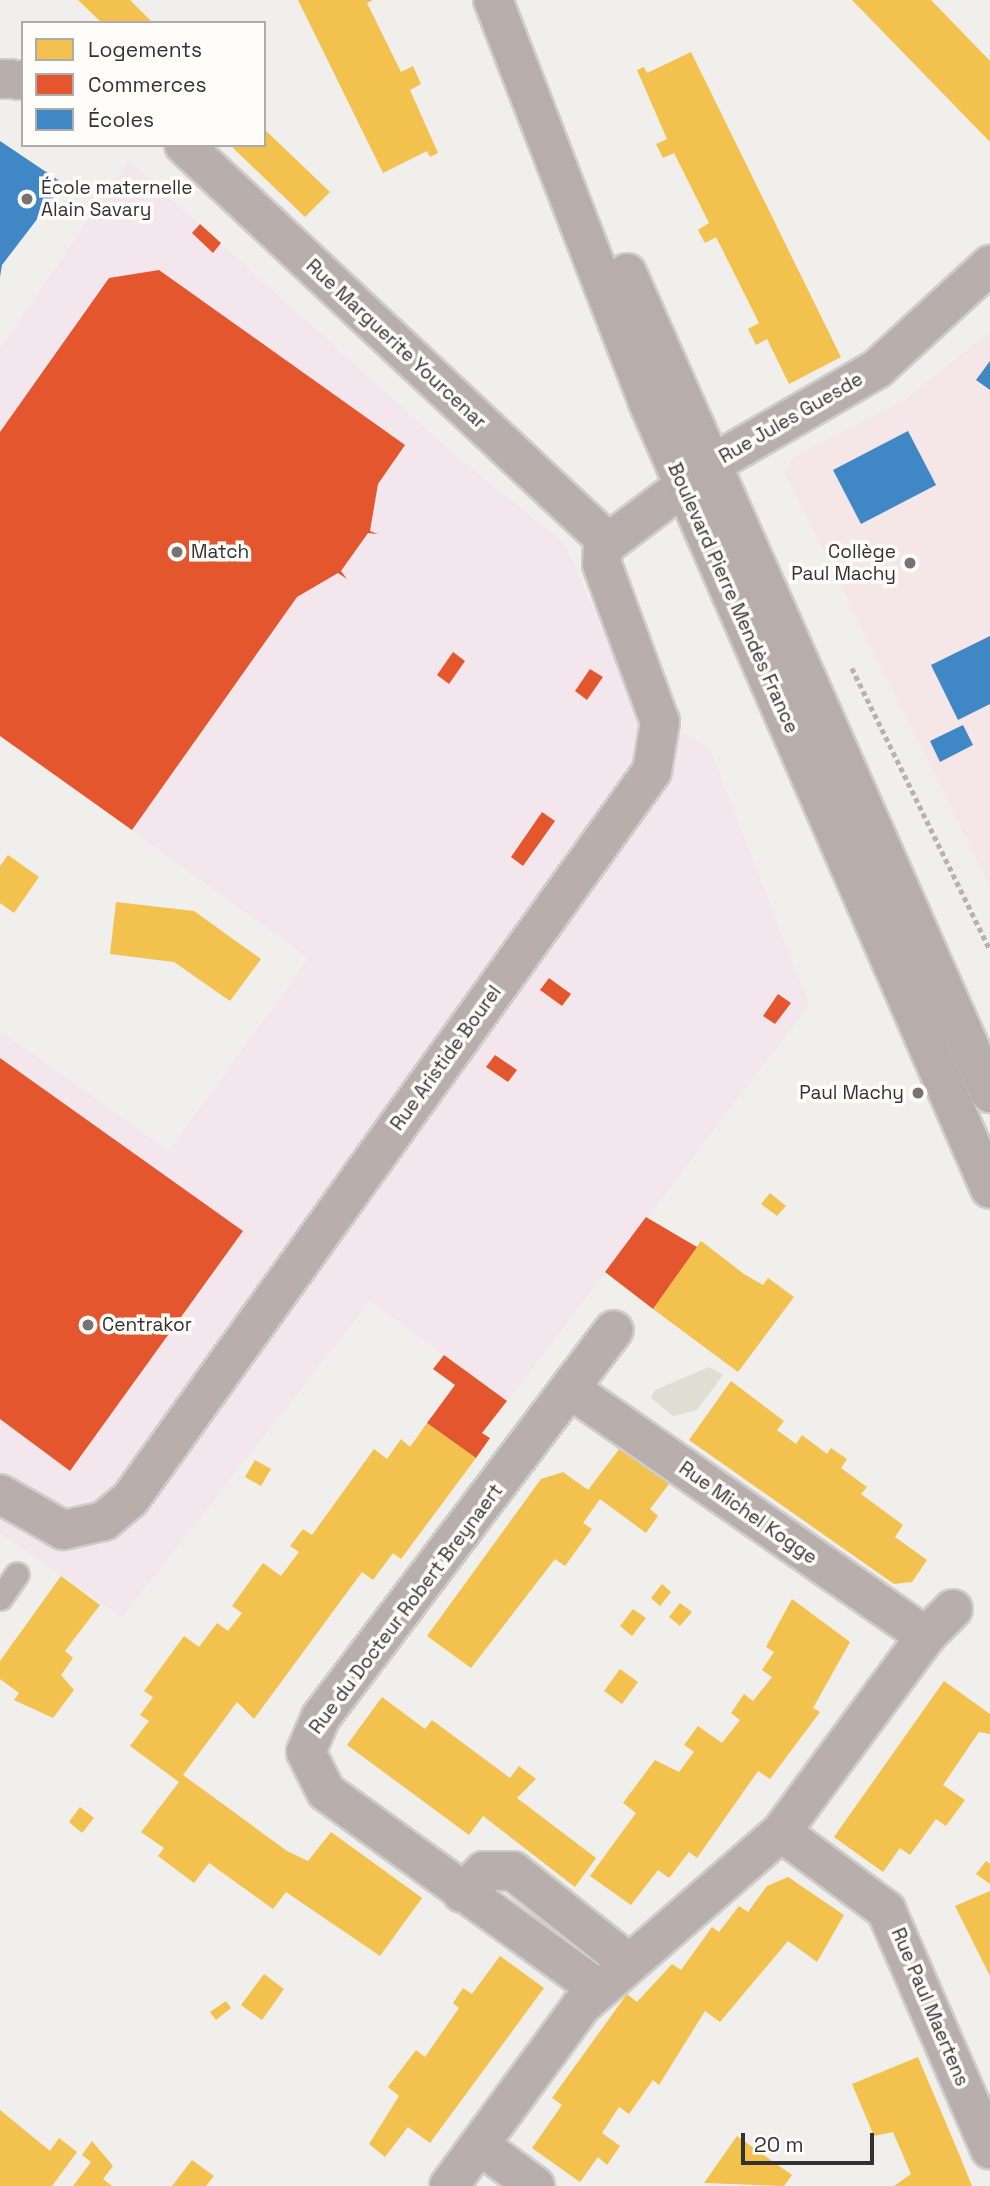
<!DOCTYPE html>
<meta charset="utf-8">
<style>
body{margin:0}
#map{position:relative;width:990px;height:2186px;overflow:hidden;background:#f1efec;font-family:"Space Grotesk",sans-serif}
div>[style]{position:absolute}
.commercial>*{inset:0;background:#f3e6ed}
.education>*{inset:0;background:#f5e6e8}
.green>*{inset:0;background:#deded2}
.homes>*{inset:0;background:#f2c14e}
.shops>*{inset:0;background:#e4572e}
.schools>*{inset:0;background:#3f88c5}
.path>*{height:4.5px;margin-top:-2.25px;transform-origin:0;background:repeating-linear-gradient(90deg,#b8b2ae 0 5px,transparent 0 8.5px)}
.roads{filter:drop-shadow(2px 0 #cecdcb) drop-shadow(-2px 0 #cecdcb) drop-shadow(0 2px #cecdcb) drop-shadow(0 -2px #cecdcb)}
.service>*{height:23px;margin:-11.5px;padding:0 11.5px;transform-origin:11.5px;border-radius:11.5px;background:#b8aeab}
.minor>*{height:38px;margin:-19px;padding:0 19px;transform-origin:19px;border-radius:19px;background:#b8aeab}
.secondary>*{height:38px;margin:-19px;padding:0 19px;transform-origin:19px;border-radius:19px;background:#b7aea9}
.dots>*{width:19px;height:19px;translate:-50% -50%;box-sizing:border-box;border:4px solid #fffdfa;border-radius:50%}
span{translate:-50% -50%;white-space:nowrap;text-align:center;line-height:1.15;-webkit-text-stroke:7px #fffdfa;paint-order:stroke}
.poi-label{font-size:19px;color:#333230}
.left{translate:0 -50%;text-align:left}
.right{translate:-100% -50%;text-align:right}
.street-label{font-size:19px;color:#333230}
.legend{position:absolute;left:21px;top:21px;width:245px;height:126px;box-sizing:border-box;background:#fffdfa;border:2px solid #adaca9;margin:0;padding:9px 12px;list-style:none;font-size:21px;color:#333230}
.legend li{display:flex;align-items:center;gap:14px;height:35px}
.legend b{width:35px;border:2px solid #adaca9}
.scale{position:absolute;left:741px;top:2133px;width:133px;height:32px;box-sizing:border-box;border:4px solid #333230;border-top:0;padding-left:9px;font-size:21px;line-height:24px;white-space:nowrap;color:#333230;-webkit-text-stroke:5px #fffdfa;paint-order:stroke}
</style>
<div id="map">
<div class="commercial">
<i style="clip-path:polygon(129px 161px,455px 455px,565px 544px,636px 706px,710px 749px,809px 1005px,507px 1401px,370px 1301px,122px 1617px,0 1533px,0 1031px,169px 1151px,309px 958px,0 736px,0 349px)"></i>
</div>
<div class="education">
<i style="clip-path:polygon(990px 331px,990px 886px,785px 474px,793px 457px,906px 399px)"></i>
</div>
<div class="green">
<i style="clip-path:polygon(709px 1367px,723px 1375px,697px 1410px,673px 1416px,651px 1398px,655px 1390px)"></i>
</div>
<div class="homes">
<i style="clip-path:polygon(78px 0,130px 0,153px 23px,102px 23px)"></i>
<i style="clip-path:polygon(298px 0,373px 0,367px 3px,401px 72px,413px 66px,421px 84px,410px 90px,438px 153px,430px 157px,427px 151px,383px 173px)"></i>
<i style="clip-path:polygon(852px 0,931px 0,990px 61px,990px 142px)"></i>
<i style="clip-path:polygon(691px 52px,841px 357px,789px 384px,767px 339px,756px 345px,748px 329px,759px 323px,716px 237px,705px 243px,698px 230px,709px 223px,674px 153px,663px 158px,656px 144px,667px 139px,637px 70px,644px 67px,647px 73px)"></i>
<i style="clip-path:polygon(264px 129px,330px 192px,305px 217px,230px 145px,264px 145px)"></i>
<i style="clip-path:polygon(8px 855px,39px 877px,14px 913px,0 903px,0 866px)"></i>
<i style="clip-path:polygon(116px 902px,194px 911px,261px 959px,230px 1001px,174px 962px,110px 954px)"></i>
<i style="clip-path:polygon(770px 1193px,786px 1206px,777px 1216px,761px 1204px)"></i>
<i style="clip-path:polygon(701px 1241px,744px 1274px,763px 1285px,768px 1278px,794px 1297px,738px 1372px,653px 1309px)"></i>
<i style="clip-path:polygon(731px 1381px,784px 1421px,777px 1430px,796px 1444px,802px 1435px,827px 1454px,831px 1448px,847px 1459px,841px 1468px,867px 1487px,861px 1494px,903px 1525px,895px 1537px,927px 1560px,912px 1582px,894px 1584px,689px 1440px)"></i>
<i style="clip-path:polygon(427px 1423px,476px 1458px,401px 1559px,393px 1553px,373px 1580px,362px 1572px,254px 1719px,237px 1702px,183px 1775px,287px 1851px,308px 1861px,331px 1832px,422px 1898px,380px 1956px,286px 1892px,273px 1909px,209px 1863px,194px 1883px,158px 1856px,164px 1848px,141px 1832px,179px 1782px,130px 1746px,149px 1721px,140px 1715px,153px 1697px,144px 1691px,184px 1636px,199px 1647px,217px 1623px,228px 1631px,242px 1613px,232px 1606px,263px 1563px,281px 1576px,299px 1552px,290px 1546px,303px 1529px,312px 1535px,374px 1449px,387px 1459px,401px 1439px,410px 1447px)"></i>
<i style="clip-path:polygon(620px 1448px,669px 1484px,650px 1509px,658px 1516px,646px 1533px,600px 1499px,583px 1523px,592px 1529px,565px 1566px,555px 1559px,471px 1668px,427px 1636px,541px 1479px,563px 1472px,588px 1490px)"></i>
<i style="clip-path:polygon(255px 1460px,271px 1469px,261px 1486px,245px 1477px)"></i>
<i style="clip-path:polygon(61px 1576px,100px 1605px,65px 1651px,73px 1658px,61px 1675px,74px 1690px,53px 1718px,14px 1700px,19px 1693px,0 1679px,0 1661px)"></i>
<i style="clip-path:polygon(662px 1584px,671px 1592px,660px 1606px,651px 1598px)"></i>
<i style="clip-path:polygon(792px 1599px,850px 1642px,813px 1708px,820px 1712px,770px 1779px,758px 1771px,697px 1858px,689px 1852px,669px 1878px,658px 1870px,631px 1905px,590px 1876px,636px 1813px,623px 1803px,655px 1760px,679px 1772px,694px 1752px,684px 1745px,698px 1726px,722px 1743px,740px 1720px,731px 1713px,744px 1694px,753px 1701px,772px 1677px,762px 1670px,774px 1652px,766px 1647px)"></i>
<i style="clip-path:polygon(680px 1603px,692px 1612px,680px 1626px,669px 1617px)"></i>
<i style="clip-path:polygon(633px 1609px,646px 1618px,632px 1636px,620px 1626px)"></i>
<i style="clip-path:polygon(620px 1669px,638px 1682px,622px 1704px,604px 1691px)"></i>
<i style="clip-path:polygon(944px 1681px,990px 1714px,990px 1734px,979px 1732px,943px 1785px,965px 1800px,946px 1826px,936px 1819px,910px 1855px,900px 1848px,883px 1872px,834px 1837px)"></i>
<i style="clip-path:polygon(382px 1697px,425px 1729px,432px 1720px,510px 1778px,519px 1766px,536px 1779px,517px 1798px,596px 1858px,575px 1887px,483px 1816px,469px 1835px,347px 1745px)"></i>
<i style="clip-path:polygon(80px 1807px,94px 1818px,82px 1833px,69px 1822px)"></i>
<i style="clip-path:polygon(986px 1861px,990px 1864px,990px 1884px,976px 1874px)"></i>
<i style="clip-path:polygon(788px 1877px,844px 1915px,817px 1962px,788px 1941px,720px 2022px,705px 2011px,659px 2085px,653px 2080px,629px 2114px,619px 2107px,602px 2133px,620px 2146px,607px 2165px,598px 2157px,580px 2182px,532px 2148px,562px 2105px,552px 2098px,627px 1994px,637px 2002px,672px 1964px,681px 1970px,712px 1927px,719px 1932px,739px 1906px,748px 1912px,767px 1886px)"></i>
<i style="clip-path:polygon(990px 1891px,990px 1976px,955px 1906px)"></i>
<i style="clip-path:polygon(500px 1956px,544px 1988px,430px 2143px,408px 2127px,385px 2157px,369px 2144px,399px 2096px,388px 2087px,416px 2050px,425px 2057px,459px 2008px,453px 2003px,463px 1988px,472px 1994px)"></i>
<i style="clip-path:polygon(264px 1974px,284px 1989px,262px 2020px,241px 2005px)"></i>
<i style="clip-path:polygon(226px 2001px,231px 2008px,216px 2020px,210px 2012px)"></i>
<i style="clip-path:polygon(918px 2057px,959px 2154px,972px 2186px,894px 2186px,911px 2174px,893px 2132px,874px 2136px,852px 2084px)"></i>
<i style="clip-path:polygon(0 2110px,50px 2151px,59px 2138px,77px 2152px,52px 2186px,0 2186px)"></i>
<i style="clip-path:polygon(737px 2136px,792px 2175px,784px 2186px,704px 2183px)"></i>
<i style="clip-path:polygon(92px 2141px,113px 2166px,103px 2179px,112px 2186px,73px 2186px,91px 2162px,82px 2155px)"></i>
<i style="clip-path:polygon(192px 2160px,214px 2176px,206px 2186px,172px 2186px)"></i>
</div>
<div class="shops">
<i style="clip-path:polygon(200px 224px,221px 243px,213px 253px,192px 233px)"></i>
<i style="clip-path:polygon(159px 270px,405px 445px,378px 484px,370px 531px,378px 534px,368px 533px,341px 571px,347px 579px,338px 573px,297px 597px,132px 830px,0 736px,0 432px,109px 278px)"></i>
<i style="clip-path:polygon(453px 652px,465px 661px,449px 684px,437px 675px)"></i>
<i style="clip-path:polygon(590px 669px,603px 677px,587px 700px,575px 691px)"></i>
<i style="clip-path:polygon(542px 812px,555px 821px,523px 866px,511px 857px)"></i>
<i style="clip-path:polygon(549px 978px,571px 994px,562px 1006px,540px 990px)"></i>
<i style="clip-path:polygon(778px 994px,791px 1003px,775px 1024px,763px 1016px)"></i>
<i style="clip-path:polygon(495px 1055px,517px 1070px,508px 1082px,486px 1067px)"></i>
<i style="clip-path:polygon(0 1058px,243px 1231px,70px 1471px,0 1419px)"></i>
<i style="clip-path:polygon(646px 1217px,697px 1247px,653px 1309px,605px 1272px)"></i>
<i style="clip-path:polygon(444px 1355px,507px 1401px,482px 1433px,490px 1438px,476px 1458px,427px 1423px,455px 1385px,433px 1369px)"></i>
</div>
<div class="schools">
<i style="clip-path:polygon(0 141px,64px 184px,2px 265px,0 277px)"></i>
<i style="clip-path:polygon(990px 361px,990px 390px,976px 380px)"></i>
<i style="clip-path:polygon(908px 431px,936px 485px,861px 524px,833px 470px)"></i>
<i style="clip-path:polygon(990px 636px,990px 704px,958px 720px,931px 665px)"></i>
<i style="clip-path:polygon(963px 725px,973px 745px,940px 762px,930px 741px)"></i>
</div>
<div class="path">
<i style="left:852px;top:668px;width:314px;rotate:63.9deg"></i>
</div>
<div class="roads">
<div class="service">
<i style="left:0;top:1598px;width:29px;rotate:-55deg"></i>
</div>
<div class="minor">
<i style="left:0;top:79px;width:23px;rotate:2deg"></i>
<i style="left:184px;top:145px;width:581px;rotate:43.12deg"></i>
<i style="left:570px;top:1389px;width:433px;rotate:34.8deg"></i>
<i style="left:0;top:1494px;width:73px;rotate:29.7deg"></i>
<i style="left:63px;top:1530px;width:42px;rotate:-12.4deg"></i>
<i style="left:104px;top:1521px;width:35px;rotate:-40deg"></i>
<i style="left:131px;top:1498px;width:894px;rotate:-54.37deg"></i>
<i style="left:652px;top:771px;width:50px;rotate:-80.7deg"></i>
<i style="left:660px;top:722px;width:168px;rotate:-110.2deg"></i>
<i style="left:602px;top:564px;width:17px;rotate:-87deg"></i>
<i style="left:603px;top:547px;width:139px;rotate:-37.1deg"></i>
<i style="left:714px;top:463px;width:188px;rotate:-30deg"></i>
<i style="left:877px;top:369px;width:154px;rotate:-42.6deg"></i>
<i style="left:781px;top:1832px;width:131px;rotate:36.6deg"></i>
<i style="left:886px;top:1910px;width:261px;rotate:66.5deg"></i>
<i style="left:462px;top:1893px;width:31px;rotate:-45deg"></i>
<i style="left:484px;top:1871px;width:29px"></i>
<i style="left:513px;top:1871px;width:144px;rotate:38.5deg"></i>
<i style="left:597px;top:1988px;width:334px;rotate:-144.1deg"></i>
<i style="left:326px;top:1792px;width:45px;rotate:-116.6deg"></i>
<i style="left:306px;top:1752px;width:38px;rotate:-67deg"></i>
<i style="left:321px;top:1717px;width:485px;rotate:-52.9deg"></i>
<i style="left:482px;top:2147px;width:66px;rotate:36.3deg"></i>
<i style="left:449px;top:2186px;width:223px;rotate:-53.7deg"></i>
<i style="left:581px;top:2006px;width:265px;rotate:-41deg"></i>
<i style="left:781px;top:1832px;width:244px;rotate:-53.5deg"></i>
<i style="left:926px;top:1636px;width:38px;rotate:-45deg"></i>
</div>
<div class="secondary">
<i style="left:493px;top:0;width:429px;rotate:68.9deg"></i>
<i style="left:647px;top:400px;width:860px;rotate:66.5deg"></i>
<i style="left:627px;top:273px;width:897px;rotate:66.12deg"></i>
</div>
</div>
<div class="dots">
<i style="left:27px;top:199px;background:#767472"></i>
<i style="left:177px;top:552px;background:#767472"></i>
<i style="left:910px;top:563px;background:#767472"></i>
<i style="left:918px;top:1093px;background:#767472"></i>
<i style="left:88px;top:1325px;background:#767472"></i>
</div>
<div class="poi-label">
<span class="left" style="left:41px;top:199px">École maternelle<br>Alain Savary</span>
<span class="left" style="left:191px;top:552px">Match</span>
<span class="right" style="left:896px;top:563px">Collège<br>Paul Machy</span>
<span class="right" style="left:904px;top:1093px">Paul Machy</span>
<span class="left" style="left:102px;top:1325px">Centrakor</span>
</div>
<div class="street-label">
<span style="left:396px;top:344px;rotate:43deg">Rue Marguerite Yourcenar</span>
<span style="left:791px;top:418px;rotate:-30deg">Rue Jules Guesde</span>
<span style="left:733px;top:598px;rotate:66deg">Boulevard Pierre Mendès France</span>
<span style="left:446px;top:1058px;rotate:-54deg">Rue Aristide Bourel</span>
<span style="left:748px;top:1513px;rotate:35deg">Rue Michel Kogge</span>
<span style="left:406px;top:1609px;rotate:-53deg">Rue du Docteur Robert Breynaert</span>
<span style="left:930px;top:2007px;rotate:67deg">Rue Paul Maertens</span>
</div>
<ul class="legend">
<li><b style="height:19px;background:#f2c14e"></b>Logements</li>
<li><b style="height:19px;background:#e4572e"></b>Commerces</li>
<li><b style="height:19px;background:#3f88c5"></b>Écoles</li>
</ul>
<div class="scale">20 m</div>
</div>
